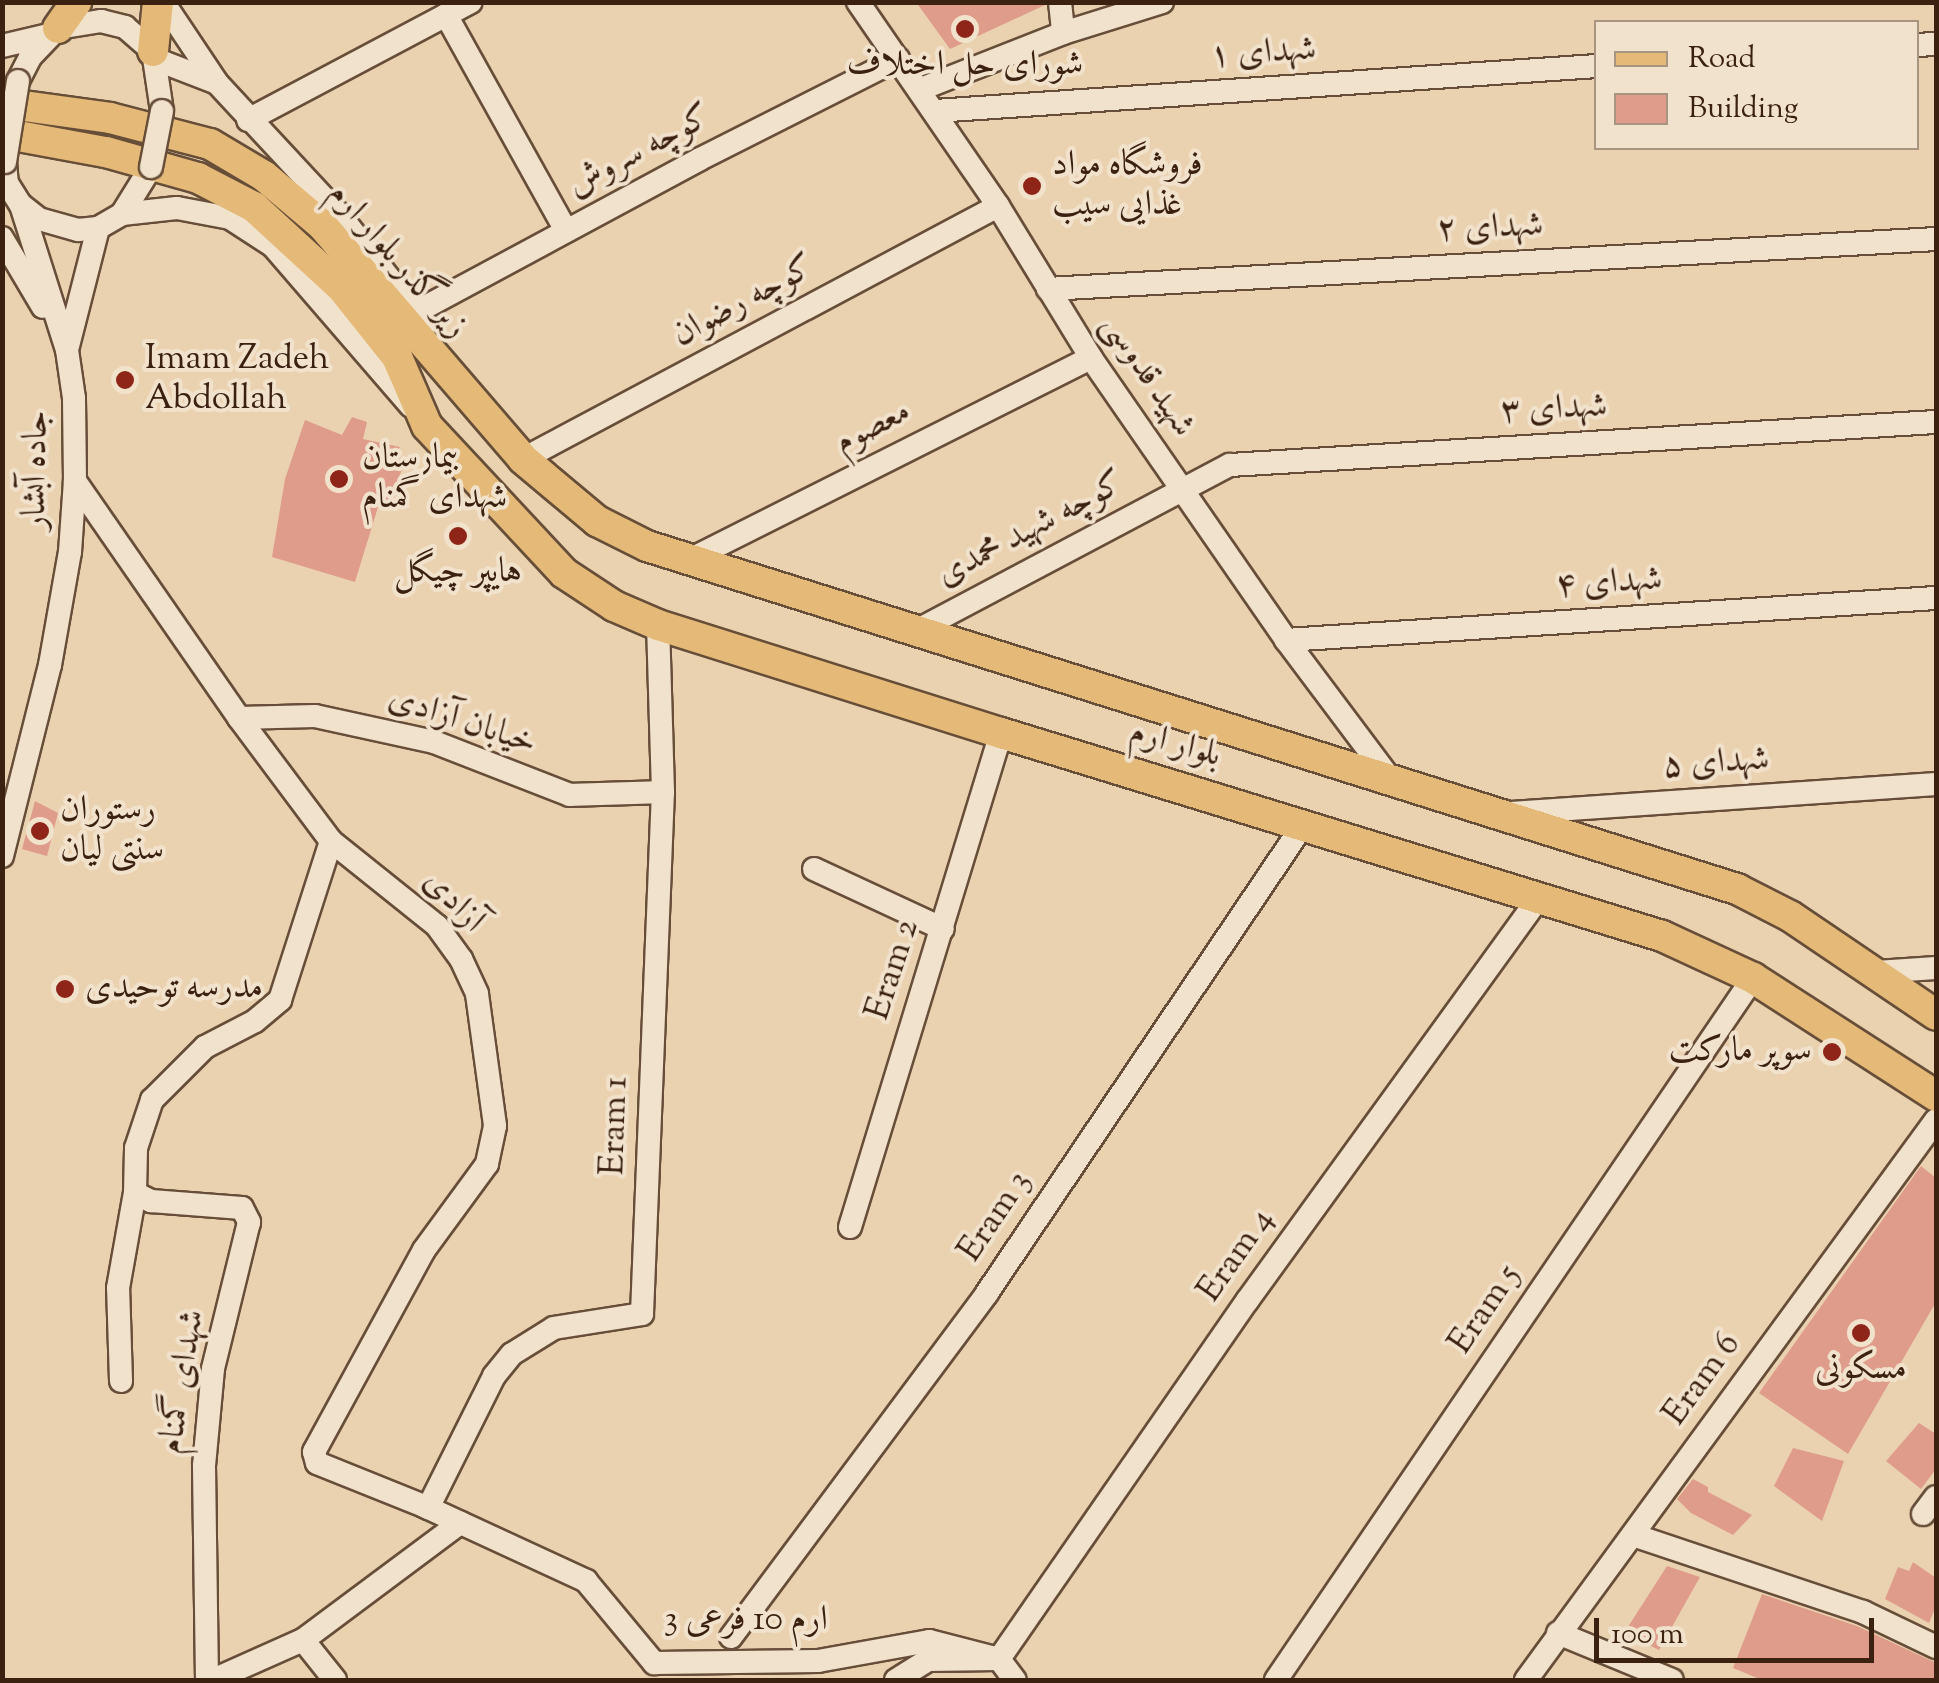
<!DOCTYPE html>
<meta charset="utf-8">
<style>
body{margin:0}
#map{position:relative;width:1939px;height:1683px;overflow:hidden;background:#ead2b0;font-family:"Sorts Mill Goudy",Amiri,serif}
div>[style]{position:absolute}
.building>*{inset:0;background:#df9c8a}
.roads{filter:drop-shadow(2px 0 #674e38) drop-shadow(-2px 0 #674e38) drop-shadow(0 2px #674e38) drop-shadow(0 -2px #674e38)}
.minor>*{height:22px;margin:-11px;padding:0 11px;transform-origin:11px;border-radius:11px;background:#f1e2cc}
.major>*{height:30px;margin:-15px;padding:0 15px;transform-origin:15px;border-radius:15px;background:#e5b978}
.bridges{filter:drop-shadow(2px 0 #674e38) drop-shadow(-2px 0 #674e38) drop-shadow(0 2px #674e38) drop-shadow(0 -2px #674e38)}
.minor-bridge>*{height:22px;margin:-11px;padding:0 11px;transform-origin:11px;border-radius:11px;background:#f1e2cc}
.dots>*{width:28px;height:28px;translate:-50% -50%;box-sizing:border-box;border:5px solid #f1e2cc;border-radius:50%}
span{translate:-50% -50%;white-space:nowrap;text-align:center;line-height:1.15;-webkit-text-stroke:8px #f1e2cc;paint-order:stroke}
.street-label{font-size:35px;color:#3b2210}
.poi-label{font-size:35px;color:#3b2210}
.left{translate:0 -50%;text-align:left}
.right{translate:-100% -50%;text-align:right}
.frame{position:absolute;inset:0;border:5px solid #3b2210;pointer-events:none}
.legend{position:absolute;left:1594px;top:20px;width:325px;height:130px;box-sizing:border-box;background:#f1e2cc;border:2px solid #a89581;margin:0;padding:12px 18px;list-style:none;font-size:30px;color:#3b2210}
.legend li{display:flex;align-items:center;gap:20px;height:50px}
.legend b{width:50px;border:2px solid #a89581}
.scale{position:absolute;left:1594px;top:1618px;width:280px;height:45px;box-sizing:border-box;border:5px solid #3b2210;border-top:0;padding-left:12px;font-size:30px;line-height:35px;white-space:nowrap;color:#3b2210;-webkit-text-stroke:8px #f1e2cc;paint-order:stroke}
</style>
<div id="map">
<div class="building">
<i style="clip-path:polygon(916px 2px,1045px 2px,1045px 5px,950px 49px)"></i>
<i style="clip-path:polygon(352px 417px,367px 422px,363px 439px,400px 447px,396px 454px,405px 461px,387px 509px,378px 507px,355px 582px,272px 557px,285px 479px,305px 420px,342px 435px)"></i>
<i style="clip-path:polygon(35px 801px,58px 813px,47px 856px,22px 849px)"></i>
<i style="clip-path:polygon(1921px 1166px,1936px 1178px,1936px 1302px,1848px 1454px,1759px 1393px)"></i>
<i style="clip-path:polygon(1919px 1423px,1936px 1434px,1936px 1469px,1921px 1489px,1886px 1461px)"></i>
<i style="clip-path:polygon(1793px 1448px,1844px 1461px,1822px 1521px,1774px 1486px)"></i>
<i style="clip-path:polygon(1693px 1479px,1708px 1487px,1708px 1492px,1752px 1515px,1733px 1535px,1691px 1513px,1677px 1499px)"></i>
<i style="clip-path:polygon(1913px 1562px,1936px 1578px,1936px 1606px,1929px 1623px,1885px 1599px,1898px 1567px,1909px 1571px)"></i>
<i style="clip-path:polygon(1667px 1566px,1700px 1577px,1659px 1650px,1624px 1633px)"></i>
<i style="clip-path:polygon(1762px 1594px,1857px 1626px,1936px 1663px,1936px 1680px,1762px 1680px,1733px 1668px)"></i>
</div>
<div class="roads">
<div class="minor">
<i style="left:163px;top:2px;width:97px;rotate:56.3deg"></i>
<i style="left:858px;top:2px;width:247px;rotate:55.5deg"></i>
<i style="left:998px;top:206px;width:178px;rotate:58.5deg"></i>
<i style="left:1091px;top:358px;width:343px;rotate:55.3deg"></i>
<i style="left:1286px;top:640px;width:175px;rotate:53.1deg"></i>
<i style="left:1060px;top:2px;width:31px;rotate:84deg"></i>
<i style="left:446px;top:15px;width:247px;rotate:60.9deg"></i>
<i style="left:1916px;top:45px;width:20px;rotate:-3deg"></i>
<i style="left:2px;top:46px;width:48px;rotate:-13.2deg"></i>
<i style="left:155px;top:59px;width:66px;rotate:21.2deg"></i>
<i style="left:217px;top:83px;width:178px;rotate:47.1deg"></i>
<i style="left:338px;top:213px;width:141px;rotate:51.9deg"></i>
<i style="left:18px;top:81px;width:27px;rotate:-63deg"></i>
<i style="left:30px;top:57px;width:40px;rotate:-46deg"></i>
<i style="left:58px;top:28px;width:44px;rotate:-9.2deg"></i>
<i style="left:101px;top:21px;width:25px;rotate:14deg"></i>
<i style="left:125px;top:27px;width:37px;rotate:41deg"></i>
<i style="left:153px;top:51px;width:61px;rotate:81.5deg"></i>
<i style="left:921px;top:89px;width:153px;rotate:-21.5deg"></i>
<i style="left:1063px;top:33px;width:104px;rotate:-17.4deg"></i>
<i style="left:935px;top:111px;width:663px;rotate:-3.89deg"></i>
<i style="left:248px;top:120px;width:252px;rotate:-27.9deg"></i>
<i style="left:5px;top:162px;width:21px;rotate:85deg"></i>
<i style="left:7px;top:183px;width:26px;rotate:58deg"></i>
<i style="left:21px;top:205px;width:23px;rotate:38deg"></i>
<i style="left:39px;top:219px;width:41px;rotate:15.8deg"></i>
<i style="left:78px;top:230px;width:20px;rotate:-6deg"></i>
<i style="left:98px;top:228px;width:28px;rotate:-30deg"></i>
<i style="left:122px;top:214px;width:55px;rotate:-58.3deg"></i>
<i style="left:122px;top:214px;width:55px;rotate:-6.2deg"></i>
<i style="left:177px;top:208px;width:54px;rotate:10.7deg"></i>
<i style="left:230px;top:218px;width:51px;rotate:33.1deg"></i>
<i style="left:273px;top:246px;width:211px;rotate:49.2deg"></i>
<i style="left:2px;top:238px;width:80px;rotate:59.3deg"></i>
<i style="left:1048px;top:289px;width:889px;rotate:-3.22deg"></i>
<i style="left:418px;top:311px;width:320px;rotate:-28.3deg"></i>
<i style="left:700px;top:159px;width:222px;rotate:-26.8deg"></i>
<i style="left:68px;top:346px;width:122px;rotate:-75.7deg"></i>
<i style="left:523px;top:459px;width:538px;rotate:-28.04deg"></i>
<i style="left:75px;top:481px;width:288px;rotate:55.3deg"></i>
<i style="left:239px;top:718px;width:154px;rotate:53.2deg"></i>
<i style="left:331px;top:841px;width:136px;rotate:38.7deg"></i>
<i style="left:437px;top:926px;width:41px;rotate:54deg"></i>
<i style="left:461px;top:959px;width:38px;rotate:65deg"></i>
<i style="left:477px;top:994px;width:133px;rotate:82.2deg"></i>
<i style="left:495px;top:1126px;width:39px;rotate:102deg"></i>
<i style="left:487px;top:1164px;width:107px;rotate:126.2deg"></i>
<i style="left:424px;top:1250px;width:230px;rotate:118.6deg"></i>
<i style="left:314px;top:1452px;width:11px;rotate:75deg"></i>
<i style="left:317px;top:1463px;width:115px;rotate:21.9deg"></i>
<i style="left:424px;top:1506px;width:179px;rotate:24.8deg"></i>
<i style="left:586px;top:1581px;width:107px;rotate:50.3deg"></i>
<i style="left:654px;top:1663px;width:164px;rotate:-0.7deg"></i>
<i style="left:818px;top:1661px;width:113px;rotate:-10.2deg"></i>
<i style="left:929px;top:1641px;width:72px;rotate:14.4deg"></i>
<i style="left:999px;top:1659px;width:26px;rotate:53deg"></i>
<i style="left:687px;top:561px;width:452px;rotate:-26.7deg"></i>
<i style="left:914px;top:632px;width:357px;rotate:-27.9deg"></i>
<i style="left:1230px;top:465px;width:707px;rotate:-3.49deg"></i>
<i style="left:1286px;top:640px;width:651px;rotate:-3.7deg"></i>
<i style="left:239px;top:718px;width:76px;rotate:-1.5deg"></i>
<i style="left:315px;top:716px;width:122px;rotate:12.3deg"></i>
<i style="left:434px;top:742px;width:146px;rotate:21.3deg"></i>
<i style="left:570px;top:795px;width:93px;rotate:-1.8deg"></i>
<i style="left:1511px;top:813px;width:426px;rotate:-3.9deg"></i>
<i style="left:2px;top:856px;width:197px;rotate:-75.9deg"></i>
<i style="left:50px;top:665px;width:115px;rotate:-80deg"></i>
<i style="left:70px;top:552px;width:71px;rotate:-86deg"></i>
<i style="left:75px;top:481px;width:83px;rotate:-90.7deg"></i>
<i style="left:74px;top:398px;width:49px;rotate:-98.3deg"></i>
<i style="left:67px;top:350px;width:152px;rotate:-107.6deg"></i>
<i style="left:814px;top:869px;width:142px;rotate:24.9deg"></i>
<i style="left:1876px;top:972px;width:60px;rotate:-3.8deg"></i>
<i style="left:135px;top:1193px;width:18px;rotate:27deg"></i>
<i style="left:151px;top:1201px;width:91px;rotate:4.4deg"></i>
<i style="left:242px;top:1208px;width:16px;rotate:63deg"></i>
<i style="left:249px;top:1222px;width:151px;rotate:103.8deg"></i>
<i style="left:213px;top:1369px;width:97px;rotate:95.3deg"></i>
<i style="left:204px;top:1466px;width:214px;rotate:89.2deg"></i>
<i style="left:850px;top:1227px;width:517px;rotate:-73deg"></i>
<i style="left:121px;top:1381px;width:93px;rotate:-91.8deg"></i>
<i style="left:118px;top:1288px;width:97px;rotate:-79.9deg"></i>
<i style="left:135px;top:1193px;width:45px;rotate:-88.7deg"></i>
<i style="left:136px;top:1148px;width:51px;rotate:-71.6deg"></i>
<i style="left:152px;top:1100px;width:75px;rotate:-45deg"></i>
<i style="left:205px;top:1047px;width:56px;rotate:-27.5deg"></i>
<i style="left:255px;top:1021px;width:33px;rotate:-40deg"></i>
<i style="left:280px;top:1000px;width:167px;rotate:-72.2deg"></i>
<i style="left:428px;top:1508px;width:148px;rotate:-63.4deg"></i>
<i style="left:494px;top:1376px;width:28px;rotate:-51deg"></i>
<i style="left:512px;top:1354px;width:49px;rotate:-31.8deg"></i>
<i style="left:554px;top:1328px;width:89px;rotate:-9deg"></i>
<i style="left:642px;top:1314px;width:522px;rotate:-87.7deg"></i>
<i style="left:663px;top:792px;width:167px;rotate:-91.7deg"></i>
<i style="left:1923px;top:1514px;width:21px;rotate:-53deg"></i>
<i style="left:1633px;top:1535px;width:243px;rotate:18.5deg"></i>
<i style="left:1863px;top:1612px;width:81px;rotate:25.6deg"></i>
<i style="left:1558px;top:1633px;width:123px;rotate:22.4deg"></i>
<i style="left:731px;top:1637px;width:429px;rotate:-53.3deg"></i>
<i style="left:987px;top:1293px;width:565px;rotate:-55.97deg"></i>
<i style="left:213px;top:1680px;width:98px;rotate:-24deg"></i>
<i style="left:335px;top:1680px;width:51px;rotate:-128.7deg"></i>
<i style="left:303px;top:1640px;width:196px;rotate:-36.7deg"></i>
<i style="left:896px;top:1680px;width:38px;rotate:-32deg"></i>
<i style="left:928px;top:1660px;width:71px;rotate:-0.8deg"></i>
<i style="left:999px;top:1659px;width:436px;rotate:-55.3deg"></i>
<i style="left:1247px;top:1301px;width:498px;rotate:-54.1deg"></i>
<i style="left:1276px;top:1680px;width:849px;rotate:-55.8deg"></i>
<i style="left:1526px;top:1680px;width:694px;rotate:-53.79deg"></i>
</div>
<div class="major">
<i style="left:58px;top:28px;width:32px;rotate:-55deg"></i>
<i style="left:153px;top:51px;width:49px;rotate:-84.2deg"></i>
<i style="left:2px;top:103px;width:109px;rotate:7.9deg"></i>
<i style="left:110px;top:118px;width:103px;rotate:14.6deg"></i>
<i style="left:210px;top:144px;width:63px;rotate:30.7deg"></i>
<i style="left:264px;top:176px;width:76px;rotate:40.2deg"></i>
<i style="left:322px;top:225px;width:308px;rotate:49.3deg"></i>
<i style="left:523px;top:459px;width:97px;rotate:40deg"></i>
<i style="left:597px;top:521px;width:56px;rotate:26.6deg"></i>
<i style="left:647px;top:546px;width:1143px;rotate:17.47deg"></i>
<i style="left:1737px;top:889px;width:59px;rotate:27deg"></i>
<i style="left:1790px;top:916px;width:176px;rotate:34.1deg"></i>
<i style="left:2px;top:133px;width:106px;rotate:10.4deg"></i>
<i style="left:106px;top:152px;width:96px;rotate:15.8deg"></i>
<i style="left:198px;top:178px;width:63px;rotate:27.4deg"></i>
<i style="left:254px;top:207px;width:120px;rotate:42.6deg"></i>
<i style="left:342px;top:288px;width:88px;rotate:51.4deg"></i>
<i style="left:397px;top:357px;width:75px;rotate:66.5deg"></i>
<i style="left:427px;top:426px;width:201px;rotate:47deg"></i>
<i style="left:564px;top:573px;width:60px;rotate:33.4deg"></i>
<i style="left:614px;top:606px;width:48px;rotate:23.4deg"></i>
<i style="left:658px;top:625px;width:360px;rotate:17.5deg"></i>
<i style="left:1001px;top:733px;width:691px;rotate:17.07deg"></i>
<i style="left:1662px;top:936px;width:100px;rotate:24.8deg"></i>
<i style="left:1753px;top:978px;width:218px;rotate:32.8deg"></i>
</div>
</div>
<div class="bridges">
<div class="minor-bridge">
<i style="left:5px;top:162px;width:82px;rotate:-80.9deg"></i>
<i style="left:151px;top:167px;width:57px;rotate:-78.9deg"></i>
</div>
</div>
<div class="dots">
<i style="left:965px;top:29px;background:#8f2418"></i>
<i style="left:1032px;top:186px;background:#8f2418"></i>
<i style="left:125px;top:380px;background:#8f2418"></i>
<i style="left:339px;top:479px;background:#8f2418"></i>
<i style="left:458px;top:536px;background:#8f2418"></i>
<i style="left:40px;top:831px;background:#8f2418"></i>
<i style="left:65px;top:989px;background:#8f2418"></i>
<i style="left:1832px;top:1052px;background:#8f2418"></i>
<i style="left:1861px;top:1333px;background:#8f2418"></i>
</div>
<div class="street-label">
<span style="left:1263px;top:54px;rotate:-4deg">شهدای ۱</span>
<span style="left:640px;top:152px;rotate:-28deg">کوچه سروش</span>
<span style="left:1490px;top:229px;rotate:-3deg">شهدای ۲</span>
<span style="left:397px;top:261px;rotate:49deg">زیر گذر بلوار ارم</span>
<span style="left:744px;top:302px;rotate:-28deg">کوچه رضوان</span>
<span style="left:1147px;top:376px;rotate:56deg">شهید قدوسی</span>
<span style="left:1554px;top:410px;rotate:-3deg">شهدای ۳</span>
<span style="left:873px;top:428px;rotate:-27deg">معصوم</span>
<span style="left:37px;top:470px;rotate:-89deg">جاده آبشار</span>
<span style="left:1031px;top:530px;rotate:-28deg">کوچه شهید محمدی</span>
<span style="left:1609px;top:584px;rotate:-4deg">شهدای ۴</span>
<span style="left:462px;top:722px;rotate:18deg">خیابان آزادی</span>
<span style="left:1175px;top:745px;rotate:16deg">بلوار ارم</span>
<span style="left:1716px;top:764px;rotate:-4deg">شهدای ۵</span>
<span style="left:453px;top:902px;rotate:46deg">آزادی</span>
<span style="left:894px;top:970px;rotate:-72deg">Eram 2</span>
<span style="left:616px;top:1126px;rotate:-88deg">Eram 1</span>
<span style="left:996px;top:1217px;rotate:-56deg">Eram 3</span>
<span style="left:1237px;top:1256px;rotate:-55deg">Eram 4</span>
<span style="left:1486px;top:1310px;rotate:-56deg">Eram 5</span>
<span style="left:1703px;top:1380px;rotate:-54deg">Eram 6</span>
<span style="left:183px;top:1382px;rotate:-81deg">شهدای گمنام</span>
<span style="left:746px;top:1621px">ارم 10 فرعی 3</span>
</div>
<div class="poi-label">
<span style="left:965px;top:66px">شورای حل اختلاف</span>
<span class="left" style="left:1052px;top:186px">فروشگاه مواد<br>غذایی سیب</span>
<span class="left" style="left:145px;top:380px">Imam Zadeh<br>Abdollah</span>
<span class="left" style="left:362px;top:479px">بیمارستان<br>شهدای گمنام</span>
<span style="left:458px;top:573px">هایپر چیگل</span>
<span class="left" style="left:60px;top:831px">رستوران<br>سنتی لیان</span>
<span class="left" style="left:85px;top:989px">مدرسه توحیدی</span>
<span class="right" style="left:1812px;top:1052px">سوپر مارکت</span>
<span style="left:1861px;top:1370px">مسکونی</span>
</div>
<div class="frame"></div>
<ul class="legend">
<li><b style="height:12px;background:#e5b978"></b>Road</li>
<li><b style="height:28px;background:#df9c8a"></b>Building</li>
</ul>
<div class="scale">100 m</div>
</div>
